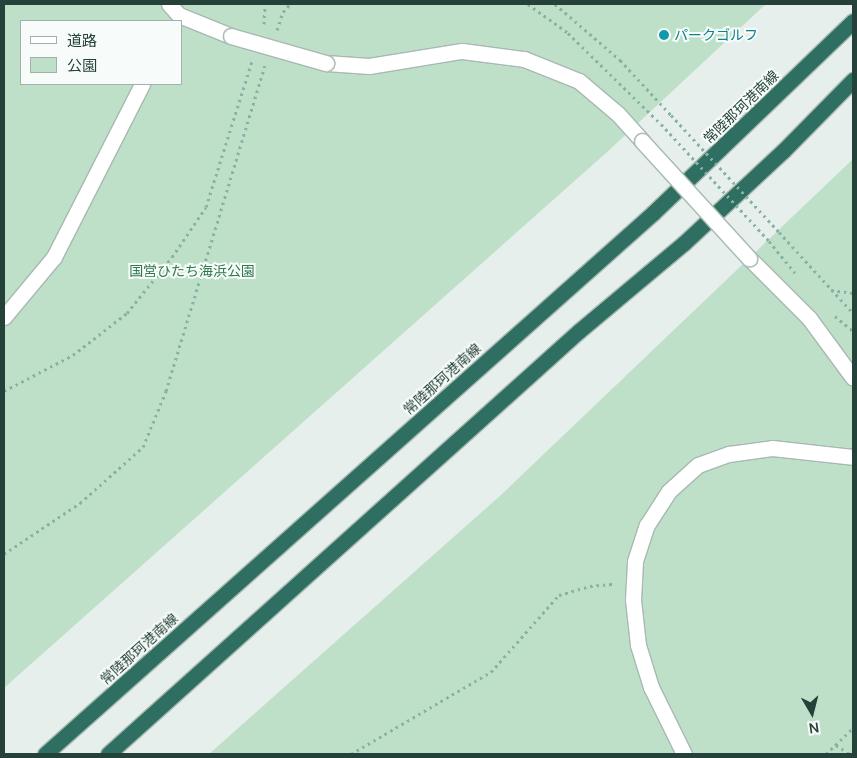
<!DOCTYPE html>
<meta charset="utf-8">
<style>
body{margin:0}
#map{position:relative;width:857px;height:758px;overflow:hidden;background:#e6efeb;font-family:Manrope,"Noto Sans JP",sans-serif}
div>[style]{position:absolute}
.green>*{inset:0;background:#bfe0c8}
.path>*{height:3px;margin-top:-1.5px;transform-origin:0;background:repeating-linear-gradient(90deg,#86b3a5 0 2.5px,transparent 0 6.5px)}
.roads{filter:drop-shadow(1px 0 #a8b8b2) drop-shadow(-1px 0 #a8b8b2) drop-shadow(0 1px #a8b8b2) drop-shadow(0 -1px #a8b8b2)}
.minor>*{height:15px;margin:-7.5px;padding:0 7.5px;transform-origin:7.5px;border-radius:7.5px;background:#fff}
.highway>*{height:15px;margin:-7.5px;padding:0 7.5px;transform-origin:7.5px;border-radius:7.5px;background:#2f6f62}
.path-bridge>*{height:3px;margin-top:-1.5px;transform-origin:0;background:repeating-linear-gradient(90deg,#86b3a5 0 2.5px,transparent 0 6.5px)}
.bridges{filter:drop-shadow(1px 0 #a8b8b2) drop-shadow(-1px 0 #a8b8b2) drop-shadow(0 1px #a8b8b2) drop-shadow(0 -1px #a8b8b2)}
.minor-bridge>*{height:15px;margin:-7.5px;padding:0 7.5px;transform-origin:7.5px;border-radius:7.5px;background:#fff}
.dots>*{width:14px;height:14px;translate:-50% -50%;box-sizing:border-box;border:2px solid #f7fbf9;border-radius:50%}
span{translate:-50% -50%;white-space:nowrap;text-align:center;line-height:1.15;-webkit-text-stroke:4px #f7fbf9;paint-order:stroke}
.culture-label{font-size:14px;color:#0d838f}
.left{translate:0 -50%;text-align:left}
.street-label{font-size:14px;color:#24423a}
.park-label{font-size:14px;color:#2d7a4b}
.frame{position:absolute;inset:0;border:5px solid #24423a;pointer-events:none}
.legend{position:absolute;left:20px;top:20px;width:162px;height:65px;box-sizing:border-box;background:#f7fbf9;border:1px solid #a3b1ad;margin:0;padding:6px 9px;list-style:none;font-size:15px;color:#24423a}
.legend li{display:flex;align-items:center;gap:10px;height:25px}
.legend b{width:25px;border:1px solid #a3b1ad}
.north{position:absolute;left:787px;top:688px;width:50px;height:50px;-webkit-text-stroke:4px #f7fbf9;paint-order:stroke;rotate:172deg;font-size:14px;font-weight:700;line-height:20px;text-align:center;color:#24423a}
.north::after{content:'';display:block;margin:auto;width:18px;height:22px;background:#24423a;clip-path:polygon(50% 0,100% 100%,50% 72%,0 100%)}
</style>
<div id="map">
<div class="green">
<i style="clip-path:polygon(evenodd,4px 4px,766px 4px,606px 153px,4px 688px,4px 4px,21px 21px,181px 21px,181px 84px,21px 84px,21px 21px)"></i>
<i style="clip-path:polygon(853px 159px,853px 754px,209px 754px,501px 495px)"></i>
</div>
<div class="path">
<i style="left:528px;top:4px;width:49px;rotate:35.9deg"></i>
<i style="left:568px;top:33px;width:130px;rotate:44.4deg"></i>
<i style="left:555px;top:4px;width:86px;rotate:40.7deg"></i>
<i style="left:620px;top:60px;width:75px;rotate:47.2deg"></i>
<i style="left:264px;top:24px;width:20px;rotate:-87deg"></i>
<i style="left:277px;top:30px;width:19px;rotate:-72deg"></i>
<i style="left:283px;top:12px;width:11px;rotate:-49deg"></i>
<i style="left:779px;top:232px;width:110px;rotate:47.6deg"></i>
<i style="left:769px;top:241px;width:41px;rotate:50.9deg"></i>
<i style="left:831px;top:290px;width:22px;rotate:8deg"></i>
<i style="left:835px;top:316px;width:23px;rotate:40deg"></i>
<i style="left:4px;top:391px;width:78px;rotate:-27.6deg"></i>
<i style="left:73px;top:355px;width:68px;rotate:-37.9deg"></i>
<i style="left:127px;top:313px;width:72px;rotate:-51.2deg"></i>
<i style="left:172px;top:257px;width:60px;rotate:-55.8deg"></i>
<i style="left:206px;top:207px;width:153px;rotate:-72.5deg"></i>
<i style="left:4px;top:554px;width:92px;rotate:-33.9deg"></i>
<i style="left:80px;top:503px;width:84px;rotate:-41.6deg"></i>
<i style="left:143px;top:447px;width:61px;rotate:-67.7deg"></i>
<i style="left:166px;top:391px;width:340px;rotate:-73.1deg"></i>
<i style="left:836px;top:745px;width:17px;rotate:33deg"></i>
<i style="left:351px;top:754px;width:162px;rotate:-30.4deg"></i>
<i style="left:491px;top:672px;width:103px;rotate:-48.6deg"></i>
<i style="left:559px;top:595px;width:32px;rotate:-16deg"></i>
<i style="left:590px;top:586px;width:25px;rotate:-5deg"></i>
<i style="left:826px;top:754px;width:37px;rotate:-44deg"></i>
</div>
<div class="roads">
<div class="minor">
<i style="left:169px;top:4px;width:15px;rotate:48deg"></i>
<i style="left:179px;top:15px;width:56px;rotate:22deg"></i>
<i style="left:326px;top:63px;width:43px;rotate:4deg"></i>
<i style="left:369px;top:66px;width:94px;rotate:-9.2deg"></i>
<i style="left:462px;top:51px;width:63px;rotate:7.4deg"></i>
<i style="left:524px;top:59px;width:59px;rotate:21.8deg"></i>
<i style="left:579px;top:81px;width:51px;rotate:40.2deg"></i>
<i style="left:618px;top:114px;width:36px;rotate:48deg"></i>
<i style="left:749px;top:258px;width:85px;rotate:45deg"></i>
<i style="left:809px;top:318px;width:74px;rotate:53.7deg"></i>
<i style="left:4px;top:317px;width:78px;rotate:-50.2deg"></i>
<i style="left:54px;top:257px;width:194px;rotate:-63deg"></i>
<i style="left:684px;top:754px;width:75px;rotate:-116.2deg"></i>
<i style="left:651px;top:687px;width:44px;rotate:-107.2deg"></i>
<i style="left:638px;top:645px;width:45px;rotate:-96.3deg"></i>
<i style="left:633px;top:600px;width:39px;rotate:-87deg"></i>
<i style="left:635px;top:561px;width:38px;rotate:-72deg"></i>
<i style="left:647px;top:525px;width:40px;rotate:-57.1deg"></i>
<i style="left:669px;top:491px;width:39px;rotate:-42deg"></i>
<i style="left:698px;top:465px;width:33px;rotate:-20deg"></i>
<i style="left:729px;top:454px;width:43px;rotate:-7.9deg"></i>
<i style="left:772px;top:448px;width:81px;rotate:6.3deg"></i>
</div>
<div class="highway">
<i style="left:45px;top:754px;width:814px;rotate:-41.66deg"></i>
<i style="left:653px;top:213px;width:277px;rotate:-43.8deg"></i>
<i style="left:108px;top:754px;width:633px;rotate:-41.93deg"></i>
<i style="left:579px;top:331px;width:137px;rotate:-40deg"></i>
<i style="left:684px;top:243px;width:135px;rotate:-42.9deg"></i>
<i style="left:783px;top:151px;width:100px;rotate:-45.4deg"></i>
</div>
</div>
<div class="path-bridge">
<i style="left:671px;top:115px;width:159px;rotate:47.3deg"></i>
<i style="left:661px;top:124px;width:159px;rotate:47.3deg"></i>
</div>
<div class="bridges">
<div class="minor-bridge">
<i style="left:231px;top:36px;width:99px;rotate:15.9deg"></i>
<i style="left:642px;top:141px;width:159px;rotate:47.6deg"></i>
</div>
</div>
<div class="dots">
<i style="left:664px;top:35px;background:#0f9aa8"></i>
</div>
<div class="culture-label">
<span class="left" style="left:674px;top:35px">パークゴルフ</span>
</div>
<div class="street-label">
<span style="left:741px;top:107px;rotate:-44deg">常陸那珂港南線</span>
<span style="left:442px;top:379px;rotate:-42deg">常陸那珂港南線</span>
<span style="left:139px;top:649px;rotate:-42deg">常陸那珂港南線</span>
</div>
<div class="park-label">
<span style="left:192px;top:271px">国営ひたち海浜公園</span>
</div>
<div class="frame"></div>
<ul class="legend">
<li><b style="height:6px;background:#fff"></b>道路</li>
<li><b style="height:14px;background:#bfe0c8"></b>公園</li>
</ul>
<div class="north">N</div>
</div>
